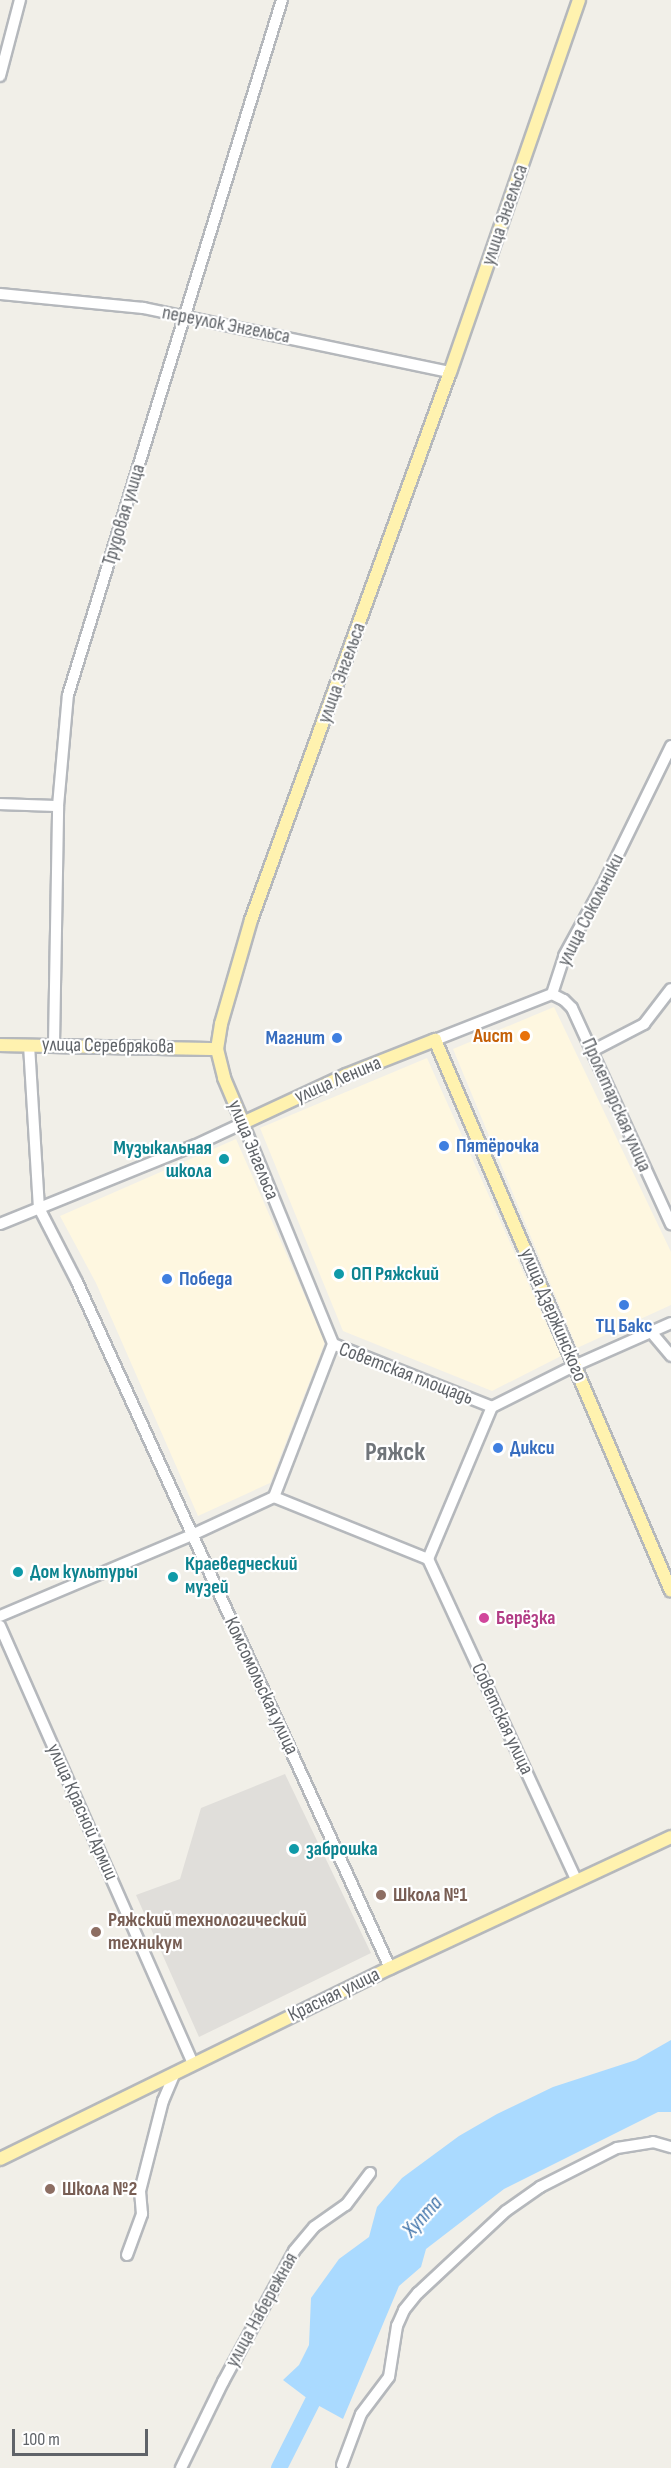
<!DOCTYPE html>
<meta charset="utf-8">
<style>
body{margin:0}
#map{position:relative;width:671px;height:2468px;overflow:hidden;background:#f1efe8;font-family:"Sofia Sans Condensed",sans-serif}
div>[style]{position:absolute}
.commercial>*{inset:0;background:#fef7e0}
.industrial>*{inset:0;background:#e0deda}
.water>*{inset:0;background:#aadaff}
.river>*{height:16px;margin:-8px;padding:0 8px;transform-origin:8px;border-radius:8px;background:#aadaff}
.roads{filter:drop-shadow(2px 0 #b5b8bc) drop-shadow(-2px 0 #b5b8bc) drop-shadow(0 2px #b5b8bc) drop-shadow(0 -2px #b5b8bc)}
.minor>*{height:10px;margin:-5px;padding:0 5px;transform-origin:5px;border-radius:5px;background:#fff}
.major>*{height:12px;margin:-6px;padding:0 6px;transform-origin:6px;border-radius:6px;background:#fff2af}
.dots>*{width:16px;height:16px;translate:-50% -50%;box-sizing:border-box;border:3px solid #fff;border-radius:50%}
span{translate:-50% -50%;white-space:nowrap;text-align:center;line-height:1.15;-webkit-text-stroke:4.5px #fff;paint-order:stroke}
.street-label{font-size:20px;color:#5f6368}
.food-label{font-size:20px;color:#c56008;font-weight:700}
.right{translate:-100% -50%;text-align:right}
.shop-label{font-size:20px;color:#366cbe;font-weight:700}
.left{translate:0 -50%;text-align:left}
.culture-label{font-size:20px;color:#0d838f;font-weight:700}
.hotel-label{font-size:20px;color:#b23c85;font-weight:700}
.education-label{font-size:20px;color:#785e54;font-weight:700}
.water-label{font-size:21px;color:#4174aa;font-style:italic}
.district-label{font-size:26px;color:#70757a;font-weight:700}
.scale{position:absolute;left:12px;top:2429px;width:136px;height:27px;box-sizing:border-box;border:3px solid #5f6368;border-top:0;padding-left:8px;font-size:18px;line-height:21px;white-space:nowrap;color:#5f6368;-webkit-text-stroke:4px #fff;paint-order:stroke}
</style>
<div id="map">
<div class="commercial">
<i style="clip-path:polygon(554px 1007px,671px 1252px,671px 1305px,577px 1348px,453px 1049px)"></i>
<i style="clip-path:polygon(427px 1058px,561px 1356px,492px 1391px,343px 1331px,260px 1128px)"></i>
<i style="clip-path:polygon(236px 1139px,325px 1342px,270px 1483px,198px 1516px,96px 1283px,60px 1216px)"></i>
</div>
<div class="industrial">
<i style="clip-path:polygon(285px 1774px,371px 1953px,199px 2037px,136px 1895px,180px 1879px,201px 1808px)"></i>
</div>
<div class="water">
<i style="clip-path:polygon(671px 2040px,671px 2112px,658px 2112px,504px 2189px,426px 2249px,421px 2267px,399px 2286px,343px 2419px,312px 2402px,283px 2380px,299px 2365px,309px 2345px,311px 2298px,339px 2259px,369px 2237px,377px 2207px,402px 2178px,459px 2136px,497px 2114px,553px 2087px,636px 2060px)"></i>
</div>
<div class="river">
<i style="left:279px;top:2468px;width:95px;rotate:-63.2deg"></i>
</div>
<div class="roads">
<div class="minor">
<i style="left:0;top:76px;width:79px;rotate:-75.3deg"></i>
<i style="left:0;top:294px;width:144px;rotate:5.6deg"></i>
<i style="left:143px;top:308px;width:314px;rotate:11.8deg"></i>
<i style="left:0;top:804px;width:58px;rotate:2deg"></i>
<i style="left:552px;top:994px;width:13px;rotate:27deg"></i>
<i style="left:564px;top:1000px;width:11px;rotate:45deg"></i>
<i style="left:572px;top:1008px;width:238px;rotate:65.4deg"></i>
<i style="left:435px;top:1040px;width:126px;rotate:-21.5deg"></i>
<i style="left:552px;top:994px;width:40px;rotate:-72deg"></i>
<i style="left:564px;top:956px;width:79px;rotate:-61.2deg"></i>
<i style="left:602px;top:887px;width:157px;rotate:-63.9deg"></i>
<i style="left:54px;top:1044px;width:238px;rotate:-89deg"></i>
<i style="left:58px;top:806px;width:111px;rotate:-84.9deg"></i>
<i style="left:68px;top:695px;width:727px;rotate:-72.89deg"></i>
<i style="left:29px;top:1045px;width:163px;rotate:86.5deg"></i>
<i style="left:39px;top:1208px;width:83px;rotate:62.8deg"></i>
<i style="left:77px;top:1282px;width:754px;rotate:65.47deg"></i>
<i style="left:592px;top:1051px;width:59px;rotate:-27.4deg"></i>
<i style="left:644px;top:1024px;width:44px;rotate:-52.4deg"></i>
<i style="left:0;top:1224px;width:211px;rotate:-22deg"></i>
<i style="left:196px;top:1145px;width:52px;rotate:-25.1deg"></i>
<i style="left:243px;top:1123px;width:239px;rotate:67.8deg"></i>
<i style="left:652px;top:1333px;width:30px;rotate:50deg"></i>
<i style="left:333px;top:1344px;width:171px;rotate:21.6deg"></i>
<i style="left:492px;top:1407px;width:92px;rotate:-26.6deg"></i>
<i style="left:574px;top:1366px;width:106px;rotate:-23.9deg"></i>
<i style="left:274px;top:1497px;width:166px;rotate:21.9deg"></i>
<i style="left:428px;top:1559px;width:165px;rotate:-67.2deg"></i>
<i style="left:274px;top:1497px;width:164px;rotate:-68.9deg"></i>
<i style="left:428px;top:1559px;width:353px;rotate:65.2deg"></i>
<i style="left:0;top:1616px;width:208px;rotate:-22.9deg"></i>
<i style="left:192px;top:1535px;width:90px;rotate:-24.9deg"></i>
<i style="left:0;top:1626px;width:479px;rotate:66.2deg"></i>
<i style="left:127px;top:2255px;width:44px;rotate:-69.9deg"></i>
<i style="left:142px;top:2214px;width:23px;rotate:-95deg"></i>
<i style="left:140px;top:2191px;width:93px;rotate:-75.7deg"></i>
<i style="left:163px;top:2101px;width:30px;rotate:-67deg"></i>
<i style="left:342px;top:2465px;width:54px;rotate:-69.6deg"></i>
<i style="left:361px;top:2414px;width:46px;rotate:-52.9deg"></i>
<i style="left:389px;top:2377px;width:52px;rotate:-81.1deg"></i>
<i style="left:397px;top:2326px;width:17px;rotate:-66deg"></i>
<i style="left:404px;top:2310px;width:22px;rotate:-51deg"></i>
<i style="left:418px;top:2293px;width:120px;rotate:-43deg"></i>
<i style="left:506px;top:2211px;width:42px;rotate:-35.2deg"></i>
<i style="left:540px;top:2187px;width:86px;rotate:-26.9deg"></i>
<i style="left:617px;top:2148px;width:36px;rotate:-9deg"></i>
<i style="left:653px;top:2142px;width:19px;rotate:16deg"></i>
<i style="left:181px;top:2468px;width:96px;rotate:-64deg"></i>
<i style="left:223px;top:2382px;width:149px;rotate:-61.5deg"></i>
<i style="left:294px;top:2251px;width:31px;rotate:-50deg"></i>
<i style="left:314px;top:2227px;width:39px;rotate:-35deg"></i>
<i style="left:346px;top:2205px;width:40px;rotate:-53deg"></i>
</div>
<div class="major">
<i style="left:579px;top:0;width:394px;rotate:109.1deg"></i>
<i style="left:450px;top:372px;width:583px;rotate:109.96deg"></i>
<i style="left:251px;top:920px;width:108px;rotate:106.1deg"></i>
<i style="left:221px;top:1024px;width:25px;rotate:99deg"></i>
<i style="left:217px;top:1049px;width:30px;rotate:76deg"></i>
<i style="left:224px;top:1078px;width:49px;rotate:67.1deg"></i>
<i style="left:243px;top:1123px;width:114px;rotate:-25deg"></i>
<i style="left:346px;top:1075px;width:96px;rotate:-21.5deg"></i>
<i style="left:435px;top:1040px;width:599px;rotate:66.81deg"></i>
<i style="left:0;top:1045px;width:217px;rotate:1.1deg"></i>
<i style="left:0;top:2159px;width:434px;rotate:-26.1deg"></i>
<i style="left:390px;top:1968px;width:310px;rotate:-25deg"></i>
</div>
</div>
<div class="dots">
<i style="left:525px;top:1036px;background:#e8710a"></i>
<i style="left:337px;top:1038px;background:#3f7fe0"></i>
<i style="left:444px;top:1146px;background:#3f7fe0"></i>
<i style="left:224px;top:1159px;background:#0f9aa8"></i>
<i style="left:339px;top:1274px;background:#0f9aa8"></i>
<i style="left:167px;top:1279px;background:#3f7fe0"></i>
<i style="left:624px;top:1305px;background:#3f7fe0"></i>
<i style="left:498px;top:1448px;background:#3f7fe0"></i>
<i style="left:18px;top:1572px;background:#0f9aa8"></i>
<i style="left:173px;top:1577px;background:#0f9aa8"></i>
<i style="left:484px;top:1618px;background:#d1479c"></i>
<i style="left:294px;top:1849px;background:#0f9aa8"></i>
<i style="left:381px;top:1895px;background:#8d6e63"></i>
<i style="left:96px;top:1932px;background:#8d6e63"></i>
<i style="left:50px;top:2189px;background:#8d6e63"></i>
</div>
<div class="street-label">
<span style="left:505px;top:215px;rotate:-71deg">улица Энгельса</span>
<span style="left:226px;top:325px;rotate:11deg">переулок Энгельса</span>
<span style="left:124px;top:515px;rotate:-73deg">Трудовая улица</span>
<span style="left:342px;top:673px;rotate:-70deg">улица Энгельса</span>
<span style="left:591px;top:910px;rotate:-63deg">улица Сокольники</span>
<span style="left:108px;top:1046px;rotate:1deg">улица Серебрякова</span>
<span style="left:338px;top:1080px;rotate:-23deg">улица Ленина</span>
<span style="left:616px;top:1105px;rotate:66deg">Пролетарская улица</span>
<span style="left:253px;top:1150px;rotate:68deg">улица Энгельса</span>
<span style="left:553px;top:1315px;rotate:67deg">улица Дзержинского</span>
<span style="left:406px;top:1374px;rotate:21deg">Советская площадь</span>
<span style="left:261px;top:1686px;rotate:65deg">Комсомольская улица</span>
<span style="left:502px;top:1719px;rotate:65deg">Советская улица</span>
<span style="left:82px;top:1812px;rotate:66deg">улица Красной Армии</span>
<span style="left:334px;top:1995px;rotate:-26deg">Красная улица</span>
<span style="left:262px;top:2310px;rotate:-61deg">улица Набережная</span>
</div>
<div class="food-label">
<span class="right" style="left:513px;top:1036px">Аист</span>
</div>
<div class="shop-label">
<span class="right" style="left:325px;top:1038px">Магнит</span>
<span class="left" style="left:456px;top:1146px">Пятёрочка</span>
<span class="left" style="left:179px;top:1279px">Победа</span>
<span style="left:624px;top:1326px">ТЦ Бакс</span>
<span class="left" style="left:510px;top:1448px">Дикси</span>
</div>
<div class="culture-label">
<span class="right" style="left:212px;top:1160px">Музыкальная<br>школа</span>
<span class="left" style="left:351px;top:1274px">ОП Ряжский</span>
<span class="left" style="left:185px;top:1576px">Краеведческий<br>музей</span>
<span class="left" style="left:30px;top:1572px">Дом культуры</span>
<span class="left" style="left:306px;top:1849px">заброшка</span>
</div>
<div class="hotel-label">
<span class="left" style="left:496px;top:1618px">Берёзка</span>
</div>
<div class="education-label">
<span class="left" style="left:393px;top:1895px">Школа №1</span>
<span class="left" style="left:108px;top:1932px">Ряжский технологический<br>техникум</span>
<span class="left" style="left:62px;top:2189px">Школа №2</span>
</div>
<div class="water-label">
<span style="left:423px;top:2217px;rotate:-48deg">Хупта</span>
</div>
<div class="district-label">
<span style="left:395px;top:1453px">Ряжск</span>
</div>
<div class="scale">100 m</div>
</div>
